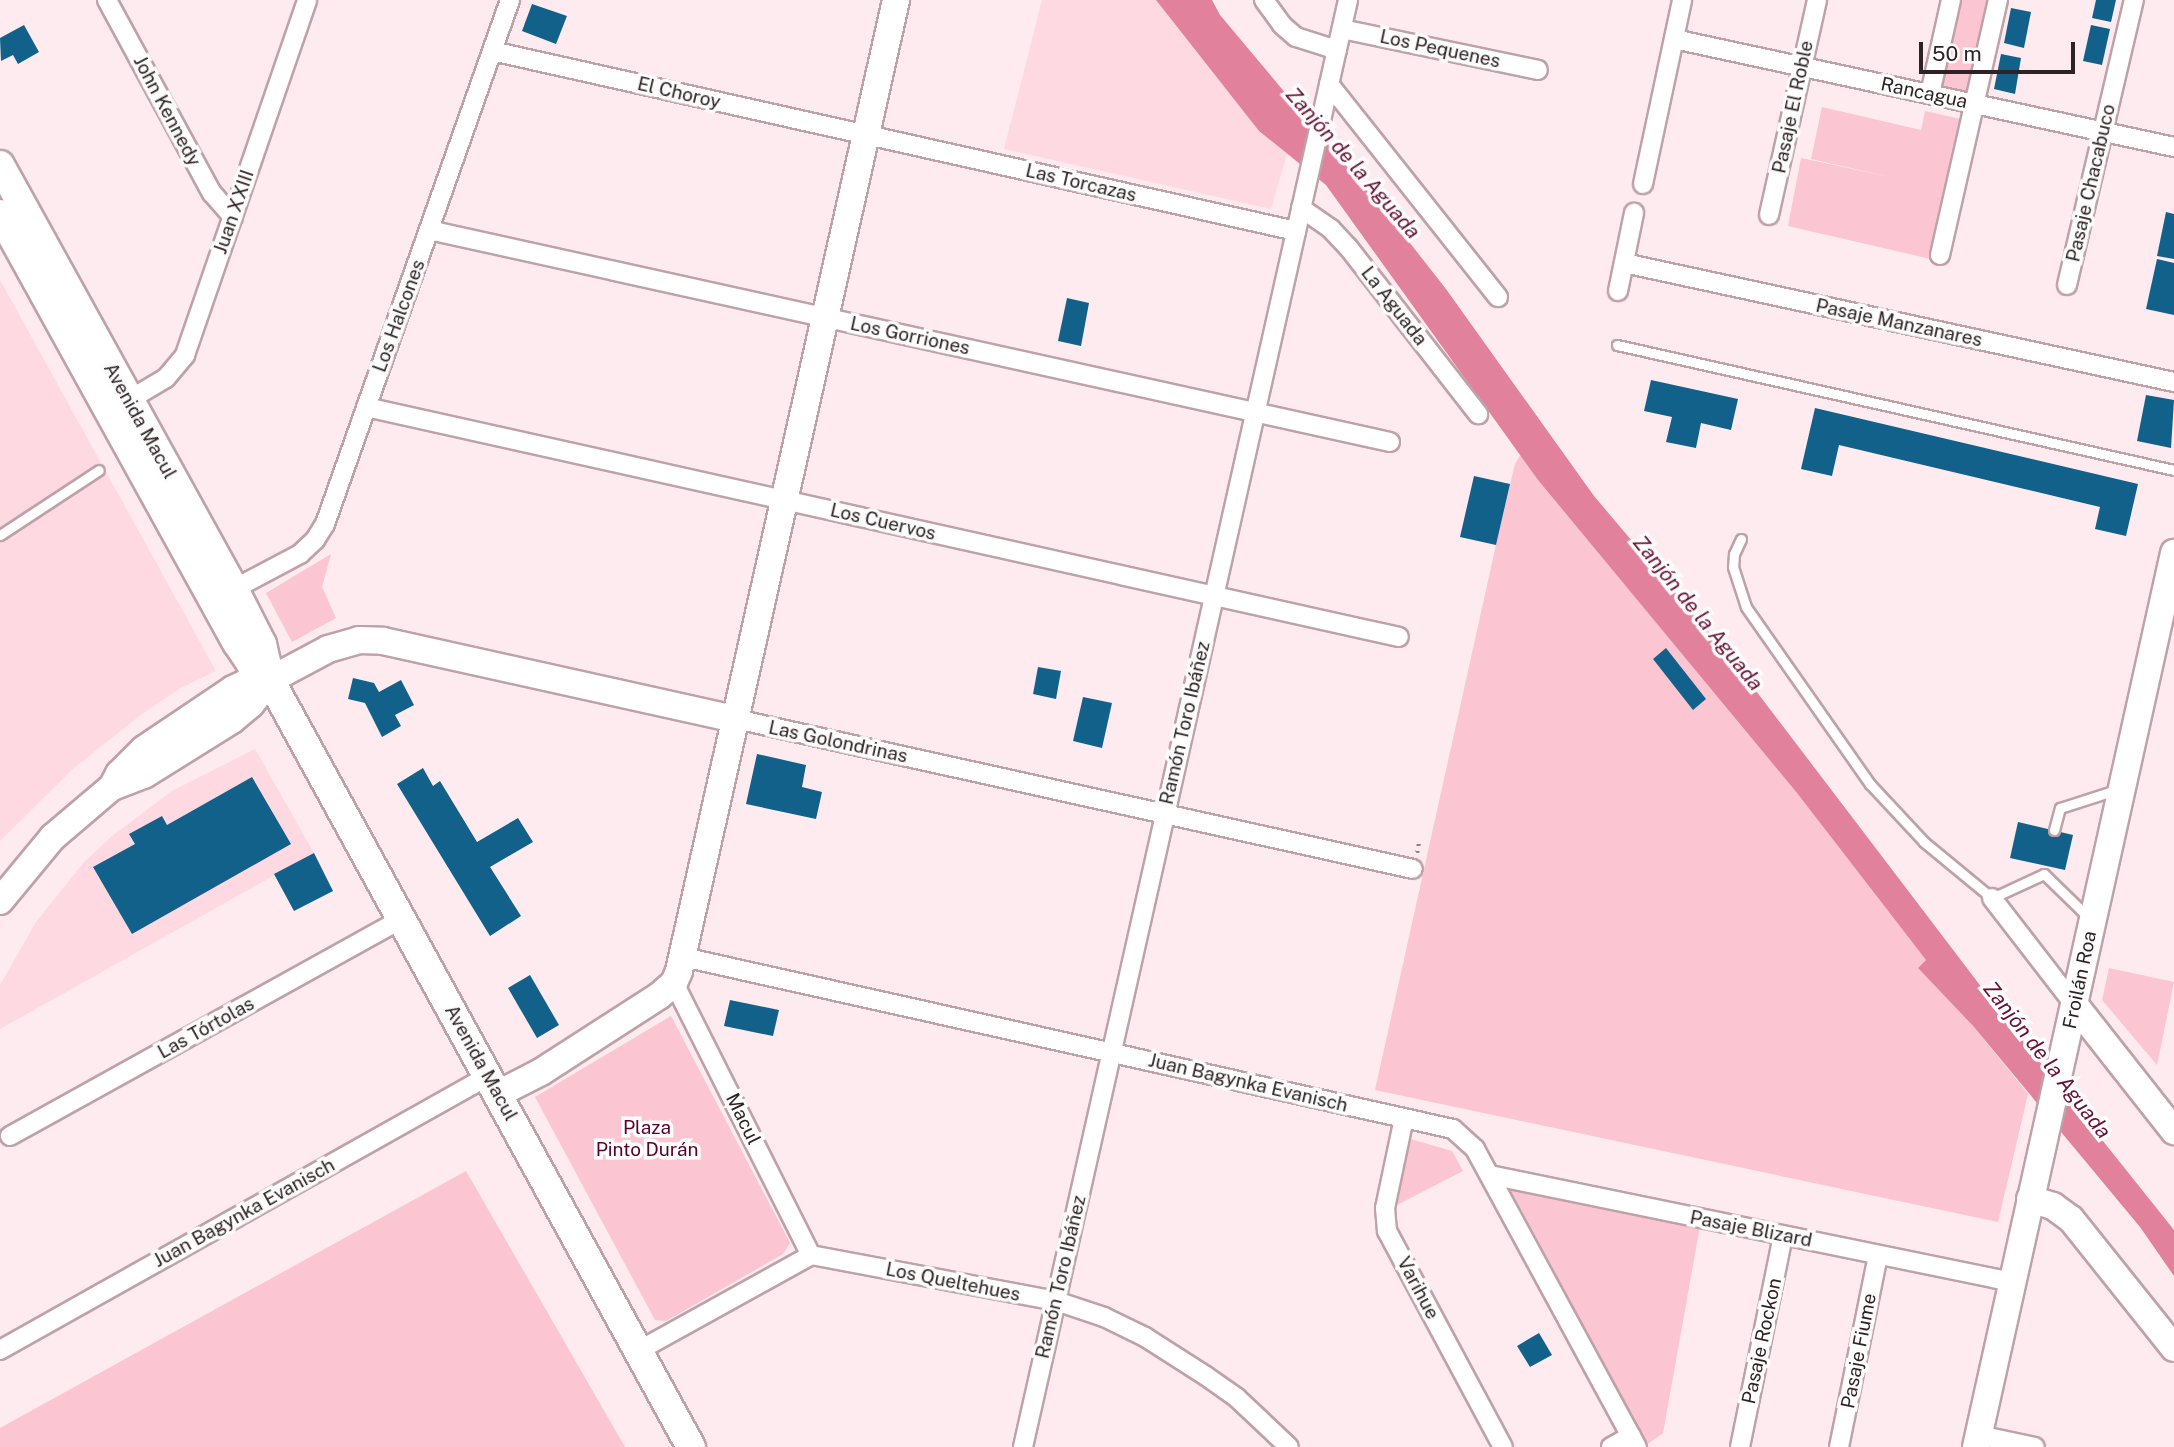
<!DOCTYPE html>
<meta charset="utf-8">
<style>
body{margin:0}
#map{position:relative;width:2174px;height:1447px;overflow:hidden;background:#fdebef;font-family:"Public Sans",sans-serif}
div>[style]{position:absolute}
.built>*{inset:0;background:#ffd9e2}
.green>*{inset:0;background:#fbc5d2}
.water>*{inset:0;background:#e1819b}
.building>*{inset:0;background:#12618a}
.path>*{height:3.5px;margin-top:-1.75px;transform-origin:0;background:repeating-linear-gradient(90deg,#8c7e81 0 2px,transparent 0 7px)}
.roads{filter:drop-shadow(2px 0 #bea2a8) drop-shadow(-2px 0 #bea2a8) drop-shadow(0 2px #bea2a8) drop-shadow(0 -2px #bea2a8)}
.lane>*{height:9px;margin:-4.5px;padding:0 4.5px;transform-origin:4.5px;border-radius:4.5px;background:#fff}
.street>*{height:18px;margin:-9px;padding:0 9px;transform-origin:9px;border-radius:9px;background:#fff}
.secondary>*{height:26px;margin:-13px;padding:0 13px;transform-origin:13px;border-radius:13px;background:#fff}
.primary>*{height:28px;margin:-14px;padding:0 14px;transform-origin:14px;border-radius:14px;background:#fff}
span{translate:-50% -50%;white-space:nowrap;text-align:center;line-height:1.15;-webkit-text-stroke:7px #fdfdfd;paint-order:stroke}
.street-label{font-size:19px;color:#2d2224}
.park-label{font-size:19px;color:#5a0128}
.water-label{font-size:21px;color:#671133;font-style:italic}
.scale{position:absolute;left:1919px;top:42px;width:156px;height:32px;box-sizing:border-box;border:4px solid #2d2224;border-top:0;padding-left:9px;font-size:21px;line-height:24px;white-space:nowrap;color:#2d2224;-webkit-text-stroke:5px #fdfdfd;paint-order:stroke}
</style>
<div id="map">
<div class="built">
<i style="clip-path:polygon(1042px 0,1156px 0,1259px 131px,1287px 154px,1271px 209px,1004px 149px)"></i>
<i style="clip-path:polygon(0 280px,216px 671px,179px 689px,142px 714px,74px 768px,0 841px)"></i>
<i style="clip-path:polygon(255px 749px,314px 853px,0 1029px,0 985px,36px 922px,84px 862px,112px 836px,172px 791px)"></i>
</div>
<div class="green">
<i style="clip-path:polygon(1959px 0,1989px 0,1969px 89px,1963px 93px,1943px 88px,1941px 84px)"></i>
<i style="clip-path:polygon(1822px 107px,1921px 130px,1925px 111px,1965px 120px,1935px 260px,1788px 226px,1801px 158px,1895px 178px,1811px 159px)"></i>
<i style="clip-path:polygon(1521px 454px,1538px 480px,1797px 793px,1926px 960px,1918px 968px,1974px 1027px,2028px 1094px,1998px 1222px,1375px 1090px,1496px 545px,1515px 464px)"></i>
<i style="clip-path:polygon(331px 554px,322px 587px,336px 618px,292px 642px,266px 593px)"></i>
<i style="clip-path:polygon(2109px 968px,2174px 982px,2157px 1065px,2102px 1000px)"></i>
<i style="clip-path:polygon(671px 1016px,790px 1243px,783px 1254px,666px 1321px,655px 1320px,535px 1097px)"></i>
<i style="clip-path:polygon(1407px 1138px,1452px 1151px,1463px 1171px,1393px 1207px)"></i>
<i style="clip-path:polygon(466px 1171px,625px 1447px,0 1447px,0 1428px)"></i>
<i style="clip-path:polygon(1508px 1185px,1700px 1226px,1663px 1433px,1648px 1444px)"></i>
</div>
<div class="water">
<i style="clip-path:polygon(1156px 0,1212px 0,1220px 15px,1395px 224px,1446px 289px,1594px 496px,1731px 658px,2011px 1026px,2174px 1230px,2174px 1276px,2140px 1227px,1974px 1027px,1918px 968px,1926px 960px,1797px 793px,1538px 480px,1326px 185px,1259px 131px)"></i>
</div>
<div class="building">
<i style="clip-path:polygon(2096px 0,2116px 0,2111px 22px,2092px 18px)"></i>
<i style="clip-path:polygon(532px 4px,567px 16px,556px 44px,522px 31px)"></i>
<i style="clip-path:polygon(2011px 8px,2031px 12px,2024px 48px,2004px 43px)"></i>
<i style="clip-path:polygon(24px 25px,39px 52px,18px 64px,13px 55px,1px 61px,0 38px)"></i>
<i style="clip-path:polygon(2091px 25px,2110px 29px,2102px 65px,2083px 61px)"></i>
<i style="clip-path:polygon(2001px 54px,2021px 58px,2015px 94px,1994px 89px)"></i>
<i style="clip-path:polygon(2166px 212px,2174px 214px,2174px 259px,2157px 256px)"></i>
<i style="clip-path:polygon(2157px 259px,2174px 263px,2174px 315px,2146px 309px)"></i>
<i style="clip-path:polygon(1067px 298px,1089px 303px,1081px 346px,1058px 341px)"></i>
<i style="clip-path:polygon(1651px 380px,1738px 399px,1731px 430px,1701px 423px,1696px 448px,1666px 442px,1672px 417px,1644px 411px)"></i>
<i style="clip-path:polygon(2146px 395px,2174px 400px,2171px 448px,2137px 441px)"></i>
<i style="clip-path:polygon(1815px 408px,2138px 484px,2126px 536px,2095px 529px,2100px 507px,1839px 445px,1832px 476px,1801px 469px)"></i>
<i style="clip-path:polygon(1474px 476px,1510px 484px,1496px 545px,1460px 537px)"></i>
<i style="clip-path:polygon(1666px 648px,1706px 699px,1693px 710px,1653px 659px)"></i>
<i style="clip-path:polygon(1038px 667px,1061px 671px,1056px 699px,1033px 694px)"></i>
<i style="clip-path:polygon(353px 678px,374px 683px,379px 692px,401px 680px,414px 705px,395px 715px,401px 726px,382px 737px,365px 703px,348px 699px)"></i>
<i style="clip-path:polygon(1083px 697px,1112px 703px,1102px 748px,1073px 741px)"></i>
<i style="clip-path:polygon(757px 754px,806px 765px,802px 787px,822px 792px,816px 819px,746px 804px)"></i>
<i style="clip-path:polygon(423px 768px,433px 786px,440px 781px,477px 842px,518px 818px,533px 842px,490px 867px,521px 916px,490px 936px,397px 784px)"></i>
<i style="clip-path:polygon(252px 777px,291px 844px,132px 934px,93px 867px,135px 844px,129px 834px,162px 816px,167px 825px)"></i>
<i style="clip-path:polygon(2018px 822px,2073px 835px,2065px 870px,2010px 858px)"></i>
<i style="clip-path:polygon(314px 853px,333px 891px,294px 911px,274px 874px)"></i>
<i style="clip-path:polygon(530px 975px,559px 1025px,537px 1038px,508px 988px)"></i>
<i style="clip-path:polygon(730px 1000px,779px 1010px,773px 1036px,724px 1026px)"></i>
<i style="clip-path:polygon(1539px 1333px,1552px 1355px,1530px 1367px,1517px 1346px)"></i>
</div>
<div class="path">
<i style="left:1417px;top:853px;width:11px;rotate:-80deg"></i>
</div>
<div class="roads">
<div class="lane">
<i style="left:1617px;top:345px;width:571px;rotate:12.65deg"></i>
<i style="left:0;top:535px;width:118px;rotate:-33.3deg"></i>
<i style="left:1741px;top:539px;width:17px;rotate:115deg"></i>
<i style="left:1734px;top:554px;width:13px;rotate:94deg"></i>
<i style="left:1733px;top:567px;width:42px;rotate:72deg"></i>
<i style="left:1746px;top:607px;width:216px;rotate:55deg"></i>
<i style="left:1870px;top:784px;width:79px;rotate:47deg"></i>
<i style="left:1924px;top:842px;width:88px;rotate:39.5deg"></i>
<i style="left:1992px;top:898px;width:57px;rotate:-24.8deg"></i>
<i style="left:2054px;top:830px;width:23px;rotate:-75deg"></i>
<i style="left:2060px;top:808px;width:62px;rotate:-17.9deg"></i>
<i style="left:2044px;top:874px;width:62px;rotate:44.3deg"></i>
</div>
<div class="street">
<i style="left:107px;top:0;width:220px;rotate:61.5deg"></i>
<i style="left:212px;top:193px;width:32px;rotate:49deg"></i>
<i style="left:1264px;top:0;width:31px;rotate:54deg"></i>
<i style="left:1282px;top:25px;width:18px;rotate:41deg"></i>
<i style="left:1296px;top:37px;width:43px;rotate:17.6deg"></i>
<i style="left:1342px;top:29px;width:200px;rotate:11.8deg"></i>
<i style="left:1674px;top:39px;width:512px;rotate:12.19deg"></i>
<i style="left:492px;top:51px;width:824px;rotate:12.62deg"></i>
<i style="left:1329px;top:84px;width:272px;rotate:51.6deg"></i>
<i style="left:1930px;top:94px;width:96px;rotate:-77.4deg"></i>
<i style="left:1643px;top:184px;width:188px;rotate:-78deg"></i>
<i style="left:1301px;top:208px;width:37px;rotate:35deg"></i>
<i style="left:1331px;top:229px;width:25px;rotate:47deg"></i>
<i style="left:1348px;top:247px;width:212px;rotate:52.1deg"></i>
<i style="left:1769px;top:215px;width:220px;rotate:-77.4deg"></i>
<i style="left:429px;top:230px;width:984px;rotate:12.44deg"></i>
<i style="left:1940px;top:255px;width:262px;rotate:-77.2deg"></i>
<i style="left:1624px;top:263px;width:563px;rotate:12.21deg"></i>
<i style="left:2067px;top:285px;width:293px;rotate:-76.8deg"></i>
<i style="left:1618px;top:291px;width:80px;rotate:-78.4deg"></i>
<i style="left:129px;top:400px;width:43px;rotate:-30.7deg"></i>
<i style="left:166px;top:378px;width:30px;rotate:-50deg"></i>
<i style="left:185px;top:355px;width:375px;rotate:-71deg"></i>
<i style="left:366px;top:407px;width:1058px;rotate:12.55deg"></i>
<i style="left:234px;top:589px;width:75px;rotate:-27.9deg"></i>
<i style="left:300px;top:554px;width:21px;rotate:-43deg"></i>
<i style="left:315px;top:540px;width:19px;rotate:-58deg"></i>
<i style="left:325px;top:524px;width:556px;rotate:-70.55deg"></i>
<i style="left:736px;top:719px;width:693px;rotate:12.49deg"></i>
<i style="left:1992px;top:898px;width:134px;rotate:52.3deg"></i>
<i style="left:683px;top:957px;width:789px;rotate:12.59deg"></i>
<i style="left:1453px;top:1129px;width:30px;rotate:42deg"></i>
<i style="left:1475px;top:1149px;width:339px;rotate:61.5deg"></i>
<i style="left:674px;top:983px;width:305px;rotate:63.3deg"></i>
<i style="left:1404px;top:1118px;width:92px;rotate:101.9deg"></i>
<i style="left:1385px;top:1208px;width:23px;rotate:85deg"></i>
<i style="left:1387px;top:1231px;width:245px;rotate:61.8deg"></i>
<i style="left:10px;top:1136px;width:447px;rotate:-29deg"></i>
<i style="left:1490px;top:1175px;width:533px;rotate:11.58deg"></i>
<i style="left:0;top:1350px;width:560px;rotate:-29.31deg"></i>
<i style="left:638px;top:1351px;width:198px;rotate:-29deg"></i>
<i style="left:811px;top:1255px;width:249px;rotate:10.6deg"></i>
<i style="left:1056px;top:1301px;width:51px;rotate:18.4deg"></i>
<i style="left:1104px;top:1317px;width:46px;rotate:26deg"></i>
<i style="left:1145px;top:1337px;width:72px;rotate:32.6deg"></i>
<i style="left:1206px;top:1376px;width:38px;rotate:35deg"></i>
<i style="left:1237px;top:1398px;width:71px;rotate:43.3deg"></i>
<i style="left:1978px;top:1435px;width:58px;rotate:11.9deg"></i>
<i style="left:1023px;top:1447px;width:1483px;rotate:-77.34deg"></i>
<i style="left:1611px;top:1447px;width:23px;rotate:-29deg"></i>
<i style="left:1740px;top:1447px;width:216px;rotate:-78.5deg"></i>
<i style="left:1839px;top:1447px;width:196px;rotate:-78.5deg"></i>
</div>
<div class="secondary">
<i style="left:112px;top:787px;width:15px;rotate:-62deg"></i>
<i style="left:119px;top:774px;width:35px;rotate:-45deg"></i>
<i style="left:144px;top:749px;width:107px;rotate:-34deg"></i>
<i style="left:233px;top:689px;width:14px;rotate:-25deg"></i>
<i style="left:246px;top:683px;width:24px;rotate:-7deg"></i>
<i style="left:270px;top:680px;width:66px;rotate:-28.1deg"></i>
<i style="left:328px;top:649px;width:32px;rotate:-16deg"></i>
<i style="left:359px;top:640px;width:24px;rotate:2deg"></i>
<i style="left:383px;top:641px;width:362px;rotate:12.5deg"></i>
<i style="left:0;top:901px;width:83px;rotate:-50.4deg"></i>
<i style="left:53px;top:837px;width:77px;rotate:-40.3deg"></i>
<i style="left:112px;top:787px;width:34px;rotate:-21deg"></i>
<i style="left:144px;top:775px;width:104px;rotate:-32deg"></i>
<i style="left:232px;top:720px;width:25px;rotate:-40deg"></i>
<i style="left:251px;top:704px;width:31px;rotate:-52deg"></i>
<i style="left:2074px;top:1004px;width:162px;rotate:51.8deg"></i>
<i style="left:498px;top:1094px;width:48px;rotate:-27.1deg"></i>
<i style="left:541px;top:1072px;width:140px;rotate:-32.8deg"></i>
<i style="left:659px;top:996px;width:20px;rotate:-41deg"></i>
<i style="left:674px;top:983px;width:13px;rotate:-67deg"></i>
<i style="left:679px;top:971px;width:995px;rotate:-77.4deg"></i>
<i style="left:2030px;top:1199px;width:24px;rotate:17deg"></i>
<i style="left:2053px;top:1206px;width:22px;rotate:36deg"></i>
<i style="left:2071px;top:1219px;width:165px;rotate:51.4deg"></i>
<i style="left:1976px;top:1447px;width:916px;rotate:-77.51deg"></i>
</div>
<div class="primary">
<i style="left:0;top:165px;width:484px;rotate:61.1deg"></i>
<i style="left:234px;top:589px;width:62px;rotate:63deg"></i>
<i style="left:262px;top:644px;width:37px;rotate:77deg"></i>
<i style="left:270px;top:680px;width:875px;rotate:61.24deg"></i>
<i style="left:0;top:214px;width:490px;rotate:61.1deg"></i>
<i style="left:237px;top:643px;width:25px;rotate:56deg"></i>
<i style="left:251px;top:664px;width:25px;rotate:40deg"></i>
</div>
</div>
<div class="street-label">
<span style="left:1440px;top:49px;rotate:12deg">Los Pequenes</span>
<span style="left:679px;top:93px;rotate:13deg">El Choroy</span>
<span style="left:1924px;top:93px;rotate:12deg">Rancagua</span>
<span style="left:1793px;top:107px;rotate:-78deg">Pasaje El Roble</span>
<span style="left:167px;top:111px;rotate:62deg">John Kennedy</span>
<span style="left:1081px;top:183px;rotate:13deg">Las Torcazas</span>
<span style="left:2091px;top:183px;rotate:-77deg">Pasaje Chacabuco</span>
<span style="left:234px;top:212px;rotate:-71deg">Juan XXIII</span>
<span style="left:1394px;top:306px;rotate:52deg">La Aguada</span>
<span style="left:399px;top:316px;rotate:-70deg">Los Halcones</span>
<span style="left:1899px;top:323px;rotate:12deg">Pasaje Manzanares</span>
<span style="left:910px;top:336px;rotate:12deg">Los Gorriones</span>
<span style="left:140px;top:421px;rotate:61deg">Avenida Macul</span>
<span style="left:883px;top:522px;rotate:13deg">Los Cuervos</span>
<span style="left:1185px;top:723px;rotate:-77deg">Ramón Toro Ibáñez</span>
<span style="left:838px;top:742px;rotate:12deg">Las Golondrinas</span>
<span style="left:2080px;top:980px;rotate:-78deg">Froilán Roa</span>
<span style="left:206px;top:1028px;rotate:-29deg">Las Tórtolas</span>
<span style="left:481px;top:1063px;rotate:61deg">Avenida Macul</span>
<span style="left:1248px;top:1083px;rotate:13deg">Juan Bagynka Evanisch</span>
<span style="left:743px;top:1119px;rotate:64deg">Macul</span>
<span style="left:244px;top:1213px;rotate:-29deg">Juan Bagynka Evanisch</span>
<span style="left:1751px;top:1229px;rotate:11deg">Pasaje Blizard</span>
<span style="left:1061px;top:1277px;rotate:-77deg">Ramón Toro Ibáñez</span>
<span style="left:953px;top:1282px;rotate:11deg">Los Queltehues</span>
<span style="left:1418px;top:1288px;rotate:62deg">Varihue</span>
<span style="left:1762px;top:1341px;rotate:-78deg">Pasaje Rockon</span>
<span style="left:1859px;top:1351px;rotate:-79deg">Pasaje Fiume</span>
</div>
<div class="park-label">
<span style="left:647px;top:1139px">Plaza<br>Pinto Durán</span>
</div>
<div class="water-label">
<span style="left:1353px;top:163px;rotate:49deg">Zanjón de la Aguada</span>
<span style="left:1698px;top:613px;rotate:51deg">Zanjón de la Aguada</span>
<span style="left:2047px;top:1060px;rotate:52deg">Zanjón de la Aguada</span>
</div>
<div class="scale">50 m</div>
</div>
